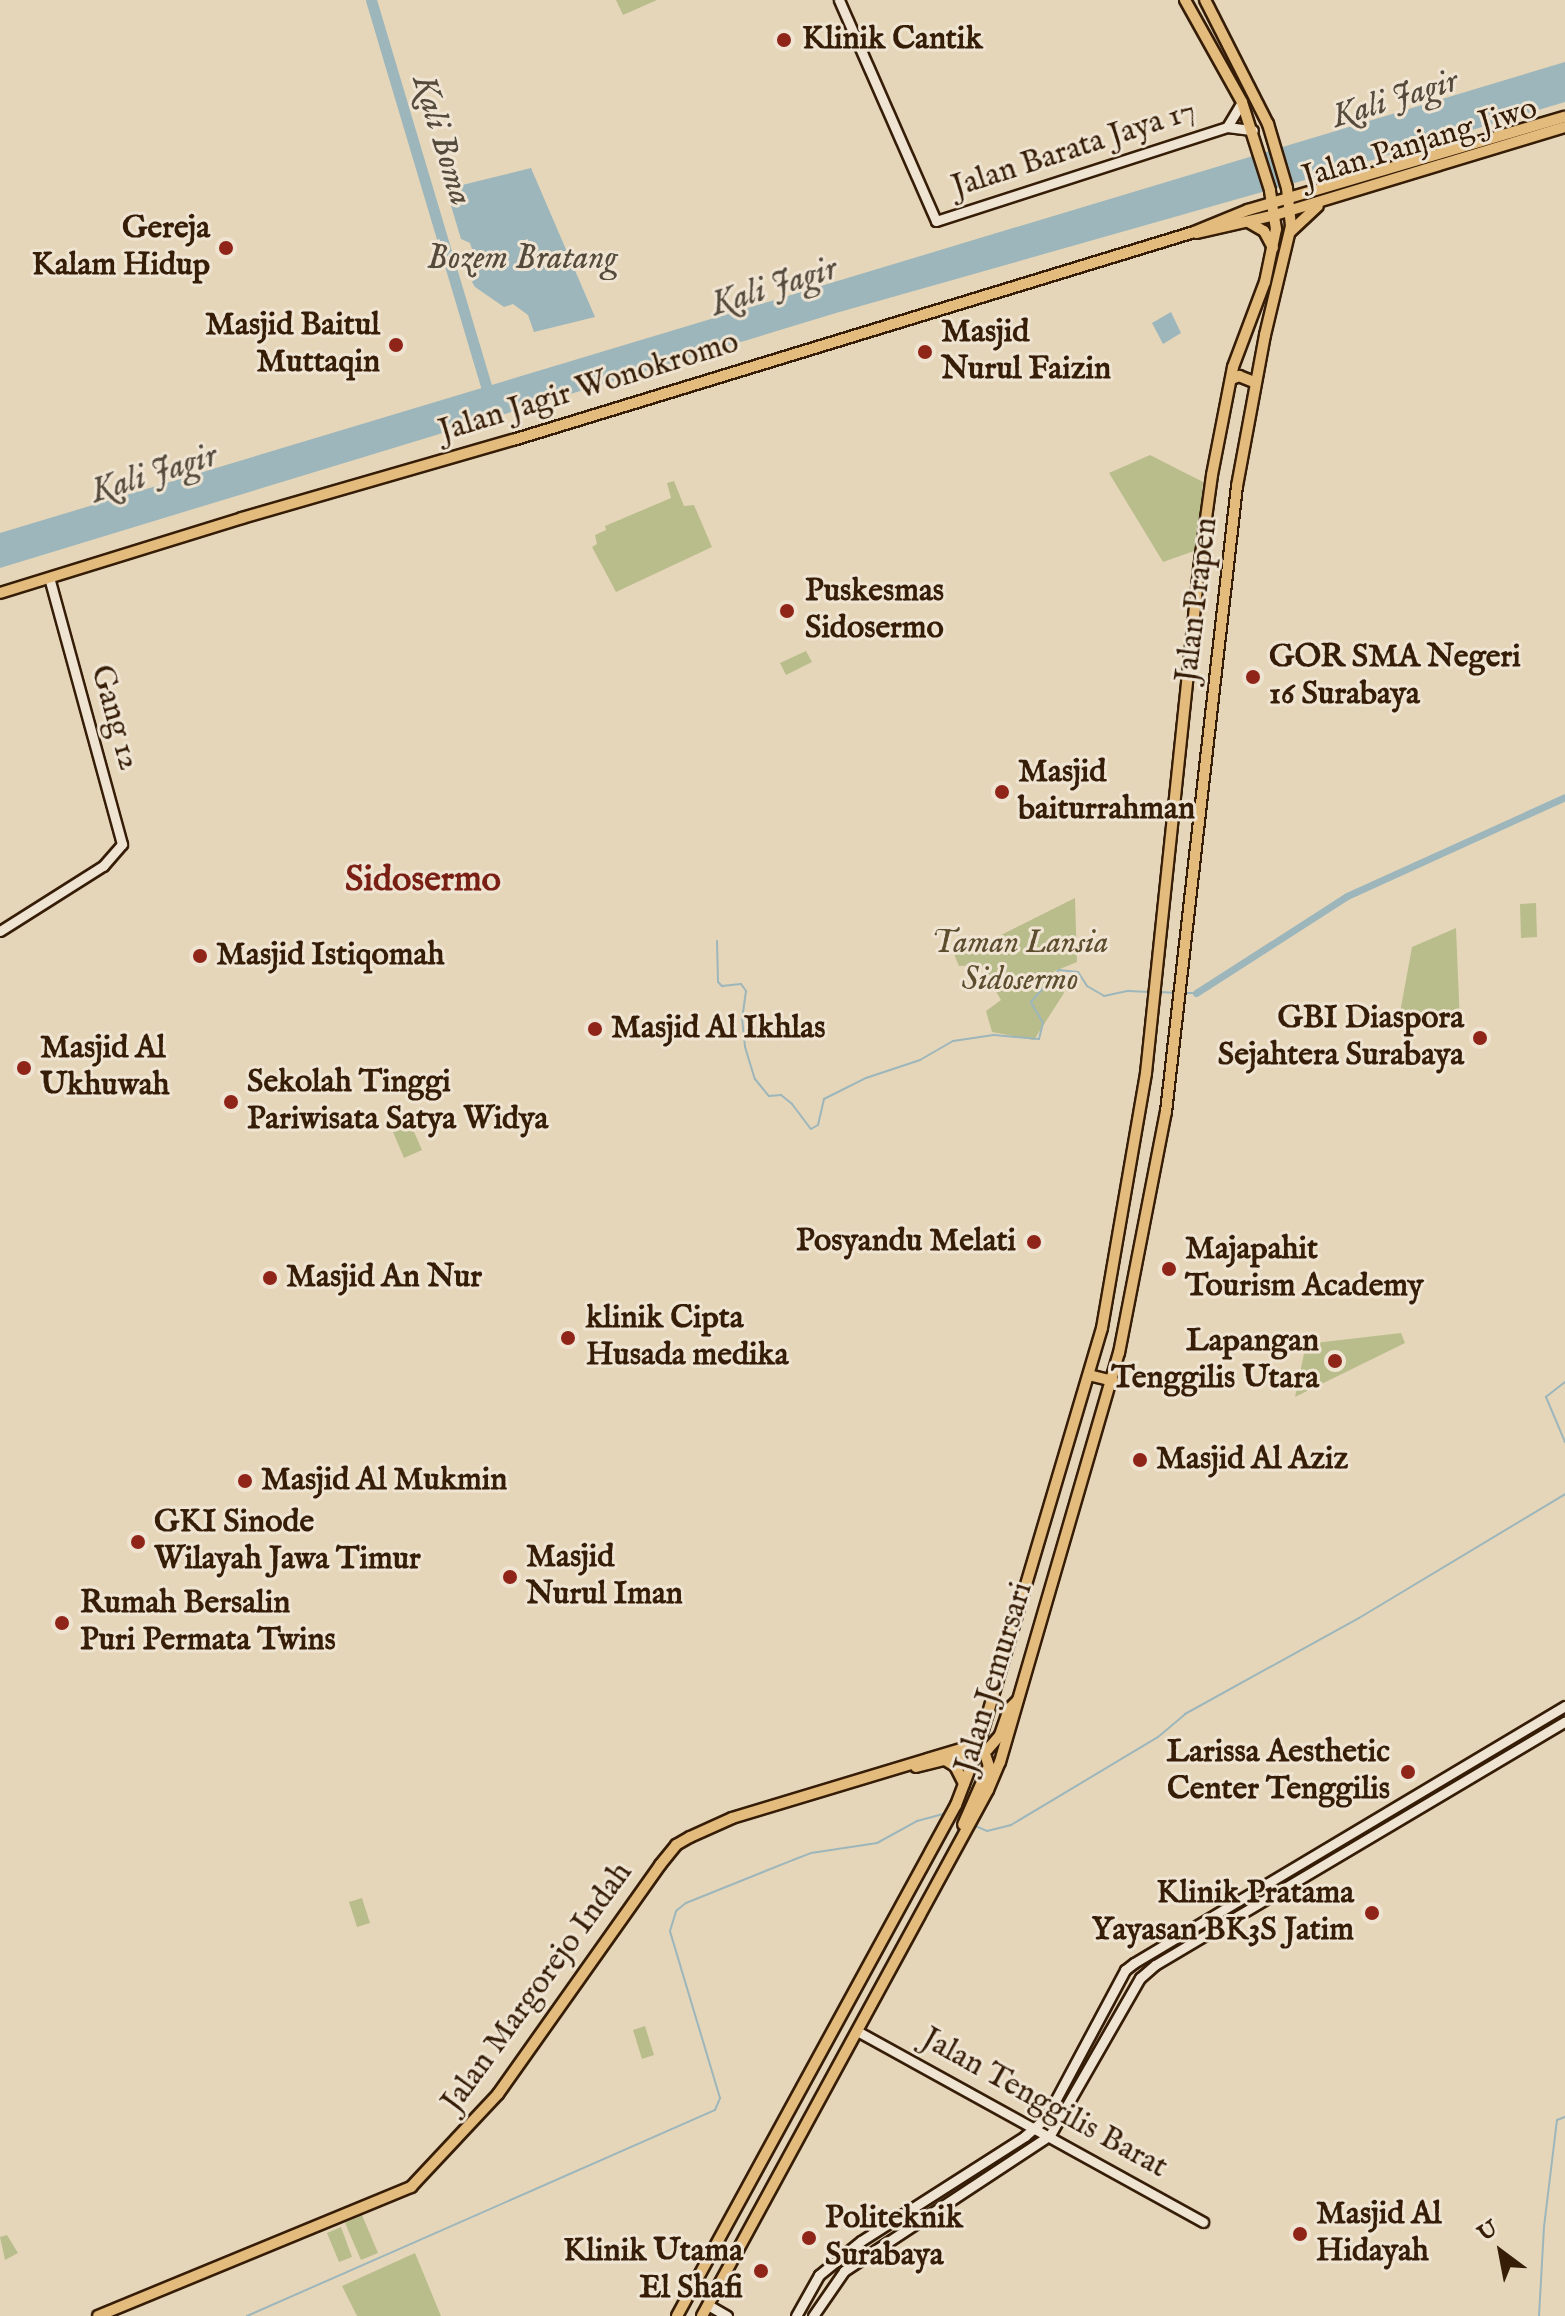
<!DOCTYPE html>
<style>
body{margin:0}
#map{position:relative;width:1565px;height:2316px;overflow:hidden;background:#e6d6b9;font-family:"IM FELL English",serif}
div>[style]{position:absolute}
.green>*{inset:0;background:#b9bd8c}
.water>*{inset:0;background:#9cb6bb}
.stream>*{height:2px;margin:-1px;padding:0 1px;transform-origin:1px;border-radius:1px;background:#9cb6bb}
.canal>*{height:7px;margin:-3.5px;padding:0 3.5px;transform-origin:3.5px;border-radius:3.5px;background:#9cb6bb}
.river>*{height:11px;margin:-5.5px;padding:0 5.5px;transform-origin:5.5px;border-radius:5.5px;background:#9cb6bb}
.roads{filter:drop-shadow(2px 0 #361d07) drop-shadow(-2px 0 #361d07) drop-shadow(0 2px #361d07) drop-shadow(0 -2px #361d07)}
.secondary>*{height:9px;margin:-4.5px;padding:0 4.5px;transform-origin:4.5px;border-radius:4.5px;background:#efe4d2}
.primary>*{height:10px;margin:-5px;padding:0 5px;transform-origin:5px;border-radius:5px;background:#e3bb7c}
.dots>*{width:22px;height:22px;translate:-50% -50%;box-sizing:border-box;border:4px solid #efe4d2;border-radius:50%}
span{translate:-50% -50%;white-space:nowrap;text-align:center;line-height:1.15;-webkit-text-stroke:6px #efe4d2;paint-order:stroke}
.poi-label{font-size:32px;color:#361d07;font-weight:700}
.left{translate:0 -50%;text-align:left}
.right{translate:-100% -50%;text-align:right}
.street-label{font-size:32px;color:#361d07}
.park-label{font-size:32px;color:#5d4d2f;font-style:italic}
.water-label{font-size:34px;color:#554b3d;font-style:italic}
.quarter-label{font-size:36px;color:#7a1f14;font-weight:700}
.north{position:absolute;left:1461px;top:2212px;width:80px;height:80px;-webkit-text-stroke:6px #efe4d2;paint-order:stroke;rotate:328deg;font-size:22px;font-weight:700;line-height:32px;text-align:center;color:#361d07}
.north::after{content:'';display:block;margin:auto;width:28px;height:36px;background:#361d07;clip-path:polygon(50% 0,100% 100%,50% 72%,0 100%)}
</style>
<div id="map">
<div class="green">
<i style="clip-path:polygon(616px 0,657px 0,623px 15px)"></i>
<i style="clip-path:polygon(1150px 455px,1203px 482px,1197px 550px,1163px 562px,1109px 473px)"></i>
<i style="clip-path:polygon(674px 481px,684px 506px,694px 505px,712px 547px,616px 592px,592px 547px,597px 544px,595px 535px,606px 530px,605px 526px,671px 498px,667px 483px)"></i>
<i style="clip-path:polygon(806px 651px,812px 662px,786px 675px,780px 663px)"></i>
<i style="clip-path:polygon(1075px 898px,1077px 962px,1053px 972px,1064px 993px,1034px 1040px,992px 1032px,986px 1011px,1001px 1000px,981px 965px,959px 966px,953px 952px,997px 937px)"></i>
<i style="clip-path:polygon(1536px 903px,1537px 937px,1521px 938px,1520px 904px)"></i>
<i style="clip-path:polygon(1456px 928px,1460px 1024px,1397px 1029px,1412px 947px)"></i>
<i style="clip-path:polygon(411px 1125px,422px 1150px,404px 1158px,393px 1132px)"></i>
<i style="clip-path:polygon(1401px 1333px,1405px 1343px,1295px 1397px,1306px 1344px)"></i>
<i style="clip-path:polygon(362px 1898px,370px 1923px,357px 1927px,349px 1902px)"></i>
<i style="clip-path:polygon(645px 2026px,654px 2055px,642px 2059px,633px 2030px)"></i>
<i style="clip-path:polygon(362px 2215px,378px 2253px,361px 2260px,345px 2223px)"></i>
<i style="clip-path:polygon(341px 2227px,352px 2257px,339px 2262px,327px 2233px)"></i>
<i style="clip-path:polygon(7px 2235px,18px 2253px,5px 2260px,0 2237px)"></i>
<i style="clip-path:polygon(415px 2253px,441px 2316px,357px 2316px,342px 2286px)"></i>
</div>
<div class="water">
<i style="clip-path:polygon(1565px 62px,1565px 102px,1319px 176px,836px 313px,0 568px,0 533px)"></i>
<i style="clip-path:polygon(531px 168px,595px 317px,534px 332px,528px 315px,513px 304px,504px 307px,475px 287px,472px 282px,479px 271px,470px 243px,461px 239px,446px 189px)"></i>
<i style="clip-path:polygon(1171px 312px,1181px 333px,1163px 344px,1152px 323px)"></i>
</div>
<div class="stream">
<i style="left:717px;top:941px;width:41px;rotate:88.6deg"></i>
<i style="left:718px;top:982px;width:6px;rotate:45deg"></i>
<i style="left:722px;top:986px;width:19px;rotate:-6deg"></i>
<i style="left:741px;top:984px;width:9px;rotate:54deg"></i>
<i style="left:746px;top:991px;width:27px;rotate:98deg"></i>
<i style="left:742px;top:1018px;width:29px;rotate:84deg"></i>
<i style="left:745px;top:1047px;width:34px;rotate:73deg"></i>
<i style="left:755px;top:1079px;width:22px;rotate:51deg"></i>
<i style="left:769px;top:1096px;width:12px;rotate:-5deg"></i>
<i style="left:781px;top:1095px;width:14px;rotate:39deg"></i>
<i style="left:792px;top:1104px;width:31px;rotate:53deg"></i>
<i style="left:811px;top:1129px;width:8px;rotate:-30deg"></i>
<i style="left:818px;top:1125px;width:27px;rotate:-77deg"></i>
<i style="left:824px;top:1099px;width:47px;rotate:-26.6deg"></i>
<i style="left:866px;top:1078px;width:57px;rotate:-18.4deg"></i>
<i style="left:920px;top:1060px;width:38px;rotate:-30deg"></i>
<i style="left:953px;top:1041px;width:41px;rotate:-8.3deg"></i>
<i style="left:994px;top:1035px;width:45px;rotate:5.1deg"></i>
<i style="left:1039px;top:1039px;width:16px;rotate:-76deg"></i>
<i style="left:1043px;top:1023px;width:24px;rotate:-120deg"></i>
<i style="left:1031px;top:1002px;width:43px;rotate:-48.8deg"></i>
<i style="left:1059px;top:970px;width:19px;rotate:6deg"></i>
<i style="left:1078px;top:972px;width:17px;rotate:57deg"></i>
<i style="left:1087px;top:986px;width:20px;rotate:30deg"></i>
<i style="left:1104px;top:996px;width:25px;rotate:-12deg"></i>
<i style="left:1128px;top:991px;width:21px;rotate:3deg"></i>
<i style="left:1160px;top:992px;width:17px;rotate:3deg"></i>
<i style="left:1184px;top:993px;width:12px"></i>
<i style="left:1565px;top:1382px;width:24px;rotate:142deg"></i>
<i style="left:1546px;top:1397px;width:49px;rotate:67.1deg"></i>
<i style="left:973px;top:1825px;width:15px;rotate:23deg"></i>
<i style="left:987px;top:1831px;width:25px;rotate:-14deg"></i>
<i style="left:1011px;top:1825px;width:171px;rotate:-30.9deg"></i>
<i style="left:1158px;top:1737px;width:35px;rotate:-40deg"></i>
<i style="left:1185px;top:1714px;width:199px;rotate:-28.9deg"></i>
<i style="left:1359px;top:1618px;width:240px;rotate:-31deg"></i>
<i style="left:247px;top:2316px;width:511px;rotate:-23.76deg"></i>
<i style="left:715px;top:2110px;width:13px;rotate:-67deg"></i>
<i style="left:720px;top:2098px;width:174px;rotate:-106.7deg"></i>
<i style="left:670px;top:1931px;width:21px;rotate:-73deg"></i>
<i style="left:676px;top:1911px;width:13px;rotate:-39deg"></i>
<i style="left:686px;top:1903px;width:115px;rotate:-21.9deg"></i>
<i style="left:793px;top:1860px;width:19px;rotate:-21deg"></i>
<i style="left:811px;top:1853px;width:67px;rotate:-8.6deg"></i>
<i style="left:877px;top:1843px;width:46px;rotate:-28.8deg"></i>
<i style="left:917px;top:1821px;width:30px;rotate:-15deg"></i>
<i style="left:1539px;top:2316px;width:89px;rotate:-86.8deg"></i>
<i style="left:1544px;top:2227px;width:108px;rotate:-83.1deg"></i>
<i style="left:1557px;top:2120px;width:9px;rotate:-21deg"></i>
</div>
<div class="canal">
<i style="left:1196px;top:993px;width:179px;rotate:-32.7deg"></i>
<i style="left:1347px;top:896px;width:239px;rotate:-24.4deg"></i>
</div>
<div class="river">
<i style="left:371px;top:0;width:405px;rotate:73.4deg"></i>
</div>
<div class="roads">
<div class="secondary">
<i style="left:839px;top:0;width:241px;rotate:66.3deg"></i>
<i style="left:936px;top:221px;width:306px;rotate:-17.9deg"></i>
<i style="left:1227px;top:127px;width:26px;rotate:7deg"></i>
<i style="left:1227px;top:127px;width:29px;rotate:-59deg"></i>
<i style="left:0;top:931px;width:122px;rotate:-32.3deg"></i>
<i style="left:103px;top:866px;width:29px;rotate:-49deg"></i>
<i style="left:122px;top:844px;width:276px;rotate:-105.3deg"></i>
<i style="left:859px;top:2032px;width:393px;rotate:28.9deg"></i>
<i style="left:708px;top:2305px;width:22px;rotate:30deg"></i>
<i style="left:796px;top:2316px;width:47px;rotate:-60.7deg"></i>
<i style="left:819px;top:2275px;width:54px;rotate:-39deg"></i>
<i style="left:861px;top:2241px;width:195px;rotate:-32.6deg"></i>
<i style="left:1025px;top:2136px;width:28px;rotate:-41deg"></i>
<i style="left:1046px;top:2118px;width:168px;rotate:-61.9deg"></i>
<i style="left:1125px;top:1970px;width:11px;rotate:-38deg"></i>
<i style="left:1134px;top:1963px;width:502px;rotate:-30.81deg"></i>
<i style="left:813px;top:2316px;width:55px;rotate:-55.4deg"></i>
<i style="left:844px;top:2271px;width:247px;rotate:-33.4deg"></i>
<i style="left:1050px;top:2135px;width:181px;rotate:-60.2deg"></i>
<i style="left:1140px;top:1978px;width:20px;rotate:-41deg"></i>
<i style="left:1155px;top:1965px;width:477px;rotate:-30.7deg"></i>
</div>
<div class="primary">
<i style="left:1250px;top:223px;width:16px;rotate:30deg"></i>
<i style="left:1264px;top:231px;width:19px;rotate:62deg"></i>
<i style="left:1290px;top:232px;width:38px;rotate:-43deg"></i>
<i style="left:1196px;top:233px;width:81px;rotate:-12.8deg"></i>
<i style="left:1275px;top:215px;width:303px;rotate:-16.9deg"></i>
<i style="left:1232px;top:379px;width:8px;rotate:-23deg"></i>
<i style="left:1239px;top:376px;width:18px;rotate:22deg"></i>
<i style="left:0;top:593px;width:253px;rotate:-17.2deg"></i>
<i style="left:242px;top:518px;width:282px;rotate:-16.1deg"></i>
<i style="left:513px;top:440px;width:712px;rotate:-16.98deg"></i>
<i style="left:1194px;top:232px;width:58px;rotate:-22.2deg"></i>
<i style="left:1248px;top:210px;width:330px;rotate:-16.4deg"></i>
<i style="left:1089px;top:1375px;width:25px;rotate:14deg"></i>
<i style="left:945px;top:1760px;width:12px;rotate:31deg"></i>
<i style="left:955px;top:1766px;width:20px;rotate:63deg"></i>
<i style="left:916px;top:1767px;width:74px;rotate:-14deg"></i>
<i style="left:988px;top:1749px;width:18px;rotate:-49deg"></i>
<i style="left:1000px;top:1735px;width:28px;rotate:-71deg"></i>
<i style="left:1009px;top:1709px;width:11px;rotate:-45deg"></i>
<i style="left:98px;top:2316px;width:339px;rotate:-22.4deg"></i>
<i style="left:411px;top:2187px;width:127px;rotate:-46.9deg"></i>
<i style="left:498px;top:2094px;width:281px;rotate:-54.7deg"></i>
<i style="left:660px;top:1865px;width:26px;rotate:-51deg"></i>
<i style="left:676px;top:1845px;width:16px;rotate:-30deg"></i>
<i style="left:690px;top:1837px;width:46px;rotate:-24.3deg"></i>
<i style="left:732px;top:1818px;width:245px;rotate:-16.8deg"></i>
<i style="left:967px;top:1747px;width:19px;rotate:21deg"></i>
<i style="left:985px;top:1754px;width:13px;rotate:72deg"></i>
<i style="left:989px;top:1766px;width:64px;rotate:113.8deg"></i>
<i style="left:677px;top:2316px;width:582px;rotate:-61.37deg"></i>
<i style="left:956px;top:1805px;width:59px;rotate:-69.1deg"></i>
<i style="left:977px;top:1750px;width:440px;rotate:-73.5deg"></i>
<i style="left:1102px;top:1328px;width:259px;rotate:-80.2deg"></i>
<i style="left:1146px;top:1073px;width:500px;rotate:-84deg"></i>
<i style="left:1198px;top:576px;width:102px;rotate:-82.1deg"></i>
<i style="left:1212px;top:475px;width:110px;rotate:-79deg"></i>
<i style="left:1233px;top:367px;width:91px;rotate:-69.4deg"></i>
<i style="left:1265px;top:282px;width:54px;rotate:-78.3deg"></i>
<i style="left:1276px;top:229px;width:39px;rotate:-99deg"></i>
<i style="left:1270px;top:190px;width:92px;rotate:-107.7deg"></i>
<i style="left:1242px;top:102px;width:117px;rotate:-119.2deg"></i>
<i style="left:702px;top:2316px;width:599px;rotate:-61.47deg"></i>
<i style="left:988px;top:1790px;width:30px;rotate:-67deg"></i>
<i style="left:1000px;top:1762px;width:426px;rotate:-73.8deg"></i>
<i style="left:1119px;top:1353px;width:246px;rotate:-79deg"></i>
<i style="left:1166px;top:1112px;width:630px;rotate:-83.53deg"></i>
<i style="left:1237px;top:486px;width:154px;rotate:-79.5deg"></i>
<i style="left:1265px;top:335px;width:112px;rotate:-76.6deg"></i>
<i style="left:1291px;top:226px;width:38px;rotate:-96deg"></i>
<i style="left:1287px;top:188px;width:67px;rotate:-106.5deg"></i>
<i style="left:1268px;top:124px;width:139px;rotate:-116.9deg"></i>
</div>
</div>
<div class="dots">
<i style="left:784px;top:40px;background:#8f2418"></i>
<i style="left:226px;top:248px;background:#8f2418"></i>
<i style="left:396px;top:345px;background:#8f2418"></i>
<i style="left:925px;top:352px;background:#8f2418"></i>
<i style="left:787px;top:611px;background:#8f2418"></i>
<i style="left:1253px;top:677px;background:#8f2418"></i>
<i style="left:1002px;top:792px;background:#8f2418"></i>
<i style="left:200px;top:956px;background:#8f2418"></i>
<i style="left:595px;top:1029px;background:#8f2418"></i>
<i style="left:1480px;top:1038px;background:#8f2418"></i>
<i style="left:24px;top:1068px;background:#8f2418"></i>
<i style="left:231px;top:1102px;background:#8f2418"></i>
<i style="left:1034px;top:1242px;background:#8f2418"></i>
<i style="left:1169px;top:1269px;background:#8f2418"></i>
<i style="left:270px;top:1278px;background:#8f2418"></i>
<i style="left:568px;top:1338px;background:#8f2418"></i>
<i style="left:1335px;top:1361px;background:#8f2418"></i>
<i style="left:1140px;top:1460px;background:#8f2418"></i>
<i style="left:245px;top:1481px;background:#8f2418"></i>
<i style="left:138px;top:1542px;background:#8f2418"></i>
<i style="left:510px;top:1577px;background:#8f2418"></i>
<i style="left:62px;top:1623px;background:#8f2418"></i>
<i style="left:1408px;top:1772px;background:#8f2418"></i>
<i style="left:1372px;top:1913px;background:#8f2418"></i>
<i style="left:1300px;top:2234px;background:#8f2418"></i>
<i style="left:809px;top:2238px;background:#8f2418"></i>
<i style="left:761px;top:2271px;background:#8f2418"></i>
</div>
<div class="poi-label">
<span class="left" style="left:802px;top:40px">Klinik Cantik</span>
<span class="right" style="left:210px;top:248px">Gereja<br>Kalam Hidup</span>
<span class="right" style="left:380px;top:345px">Masjid Baitul<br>Muttaqin</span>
<span class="left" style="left:941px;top:352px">Masjid<br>Nurul Faizin</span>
<span class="left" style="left:805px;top:611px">Puskesmas<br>Sidosermo</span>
<span class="left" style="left:1269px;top:677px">GOR SMA Negeri<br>16 Surabaya</span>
<span class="left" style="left:1018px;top:792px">Masjid<br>baiturrahman</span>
<span class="left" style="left:216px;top:956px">Masjid Istiqomah</span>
<span class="right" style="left:1464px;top:1038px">GBI Diaspora<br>Sejahtera Surabaya</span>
<span class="left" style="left:611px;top:1029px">Masjid Al Ikhlas</span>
<span class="left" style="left:40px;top:1068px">Masjid Al<br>Ukhuwah</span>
<span class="left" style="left:247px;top:1102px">Sekolah Tinggi<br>Pariwisata Satya Widya</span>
<span class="right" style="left:1016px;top:1242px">Posyandu Melati</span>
<span class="left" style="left:1185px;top:1269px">Majapahit<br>Tourism Academy</span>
<span class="left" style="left:286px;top:1278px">Masjid An Nur</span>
<span class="left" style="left:586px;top:1338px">klinik Cipta<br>Husada medika</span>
<span class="right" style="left:1319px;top:1361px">Lapangan<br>Tenggilis Utara</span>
<span class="left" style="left:1156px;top:1460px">Masjid Al Aziz</span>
<span class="left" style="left:261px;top:1481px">Masjid Al Mukmin</span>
<span class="left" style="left:154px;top:1542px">GKI Sinode<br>Wilayah Jawa Timur</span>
<span class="left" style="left:526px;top:1577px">Masjid<br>Nurul Iman</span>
<span class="left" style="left:80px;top:1623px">Rumah Bersalin<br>Puri Permata Twins</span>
<span class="right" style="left:1390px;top:1772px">Larissa Aesthetic<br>Center Tenggilis</span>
<span class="right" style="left:1354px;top:1913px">Klinik Pratama<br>Yayasan BK3S Jatim</span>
<span class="left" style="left:1316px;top:2234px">Masjid Al<br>Hidayah</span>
<span class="left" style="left:825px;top:2238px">Politeknik<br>Surabaya</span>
<span class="right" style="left:743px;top:2271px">Klinik Utama<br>El Shafi</span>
</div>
<div class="street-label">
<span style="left:1420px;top:144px;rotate:-17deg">Jalan Panjang Jiwo</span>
<span style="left:1074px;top:150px;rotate:-18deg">Jalan Barata Jaya 17</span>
<span style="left:589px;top:388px;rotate:-17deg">Jalan Jagir Wonokromo</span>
<span style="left:1198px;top:600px;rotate:-83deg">Jalan Prapen</span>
<span style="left:114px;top:718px;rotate:74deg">Gang 12</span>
<span style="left:995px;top:1678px;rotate:-73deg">Jalan Jemursari</span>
<span style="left:538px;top:1988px;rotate:-54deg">Jalan Margorejo Indah</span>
<span style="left:1044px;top:2104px;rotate:29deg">Jalan Tenggilis Barat</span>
</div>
<div class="park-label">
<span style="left:1020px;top:963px">Taman Lansia<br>Sidosermo</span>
</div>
<div class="water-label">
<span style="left:1395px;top:99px;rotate:-17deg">Kali Jagir</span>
<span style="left:442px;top:140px;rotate:73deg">Kali Boma</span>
<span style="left:522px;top:259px">Bozem Bratang</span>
<span style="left:774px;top:287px;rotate:-17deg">Kali Jagir</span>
<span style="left:154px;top:474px;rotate:-17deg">Kali Jagir</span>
</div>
<div class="quarter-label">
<span style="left:423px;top:881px">Sidosermo</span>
</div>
<div class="north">U</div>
</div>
